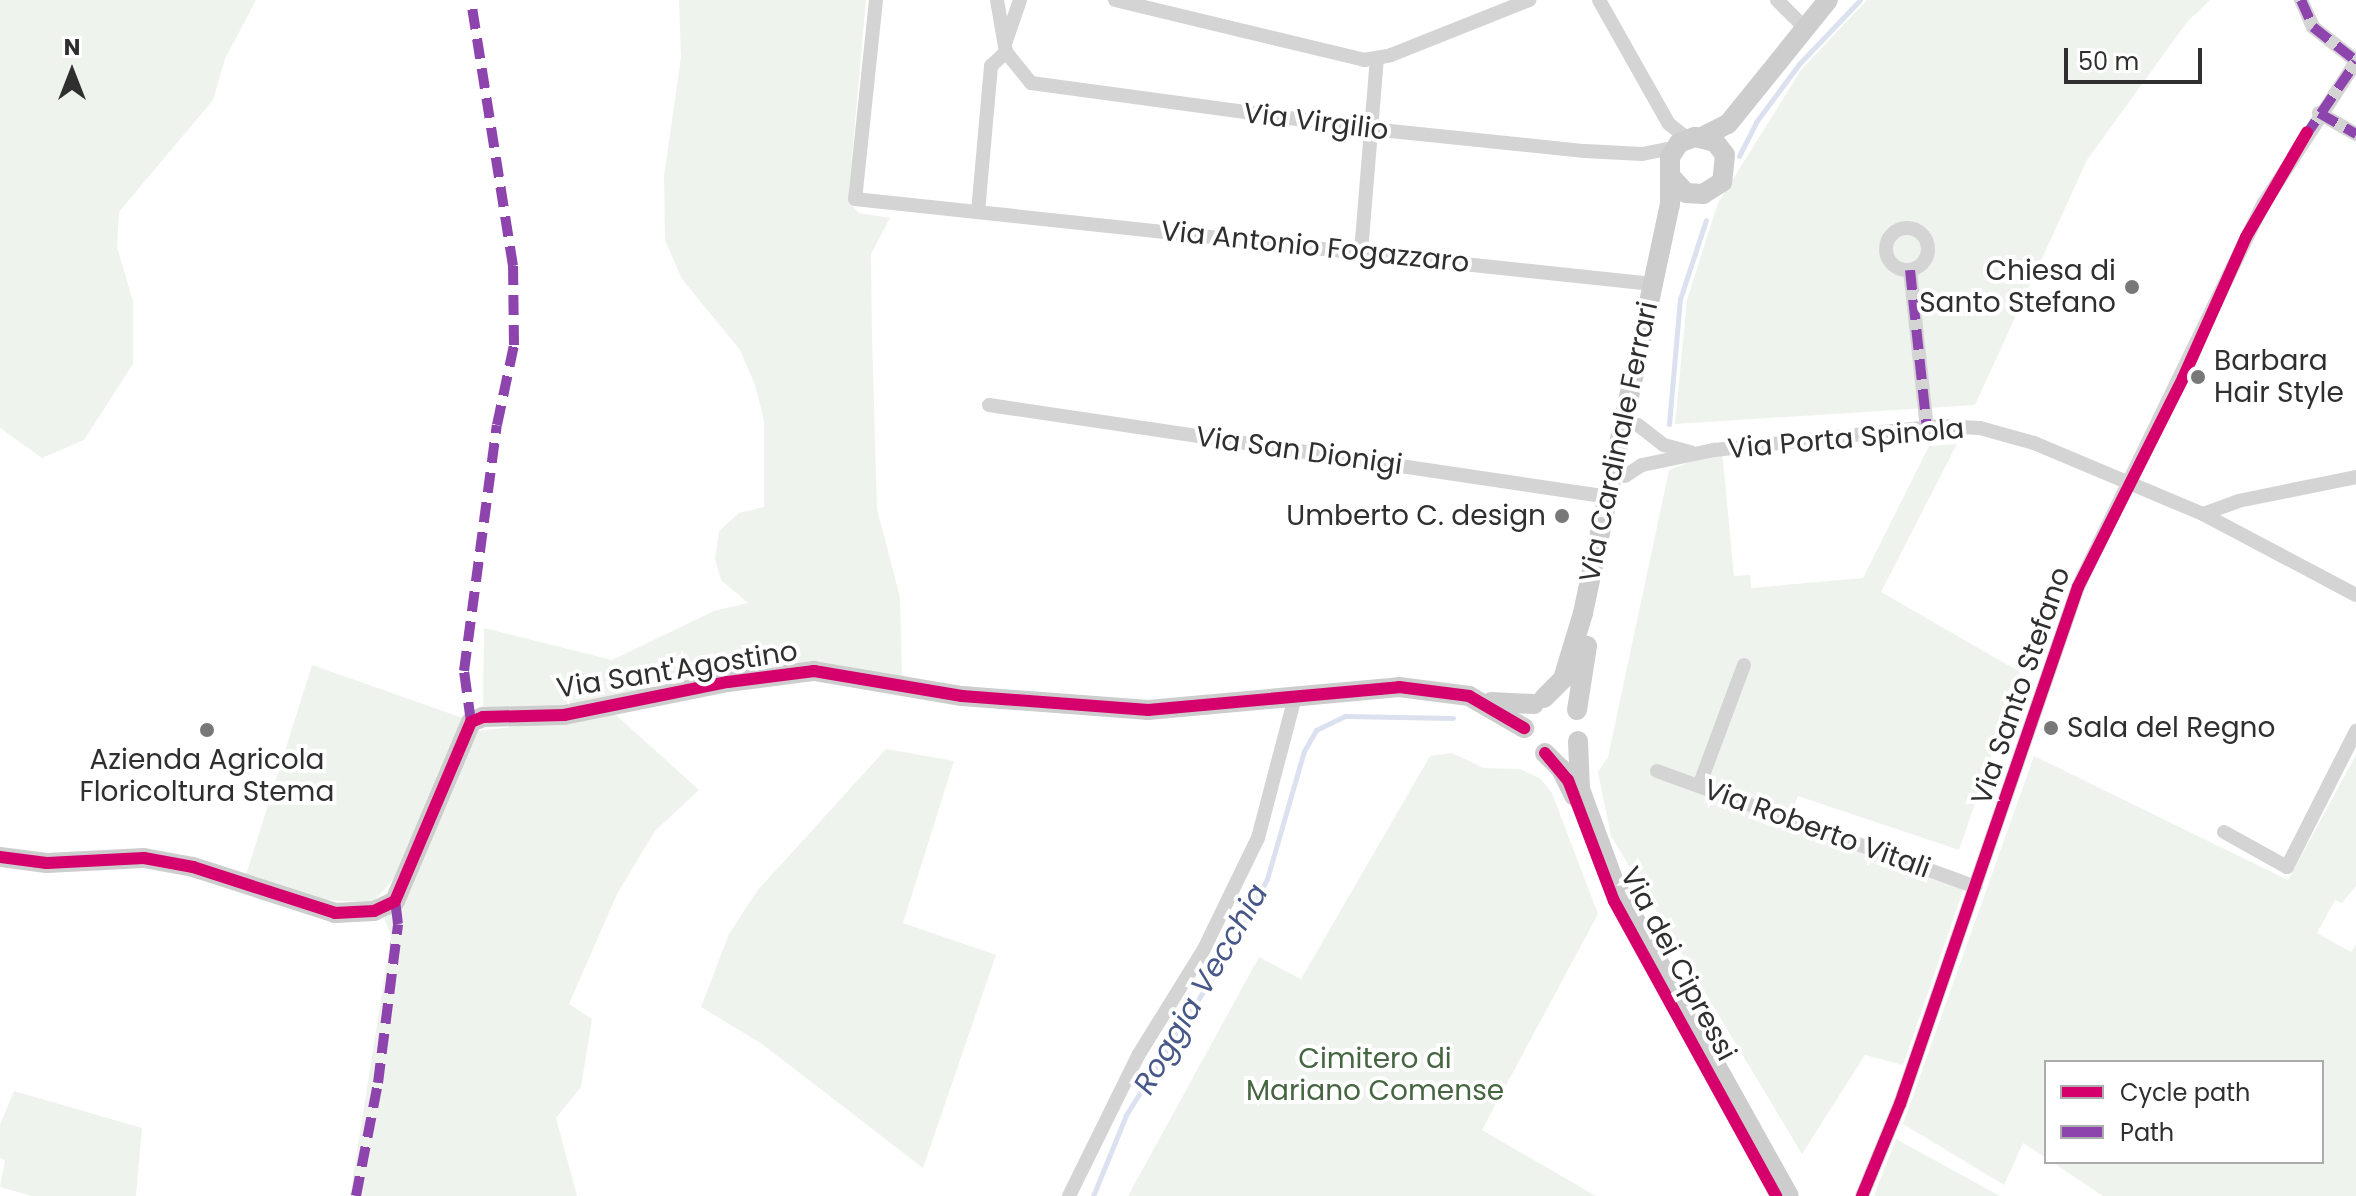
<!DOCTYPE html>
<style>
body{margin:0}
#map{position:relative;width:2356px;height:1196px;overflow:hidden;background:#fff;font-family:Poppins,sans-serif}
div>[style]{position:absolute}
.green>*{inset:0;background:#eef4ed}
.stream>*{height:5px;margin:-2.5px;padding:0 2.5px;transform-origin:2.5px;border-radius:2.5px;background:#dce1ef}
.street>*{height:14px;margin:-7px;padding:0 7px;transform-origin:7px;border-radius:7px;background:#d4d4d4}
.street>.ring{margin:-7px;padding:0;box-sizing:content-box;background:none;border:14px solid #d4d4d4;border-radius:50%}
.secondary>*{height:20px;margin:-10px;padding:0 10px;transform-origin:10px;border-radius:10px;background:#cdcdcd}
.quiet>*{height:10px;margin-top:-5px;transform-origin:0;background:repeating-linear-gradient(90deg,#8e44ad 0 20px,transparent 0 30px)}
.cycleway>*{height:12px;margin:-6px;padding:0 6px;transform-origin:6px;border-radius:6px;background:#d6006c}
.dots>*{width:22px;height:22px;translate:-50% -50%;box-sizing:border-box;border:4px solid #fff;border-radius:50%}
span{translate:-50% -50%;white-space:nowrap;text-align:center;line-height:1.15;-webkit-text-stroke:8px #fff;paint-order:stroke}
.street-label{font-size:28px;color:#2f2f2f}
.poi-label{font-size:28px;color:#2f2f2f}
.right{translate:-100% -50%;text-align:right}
.left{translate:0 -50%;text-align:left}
.park-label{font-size:28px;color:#466642}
.water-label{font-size:30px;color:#475888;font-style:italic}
.legend{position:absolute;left:2044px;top:1060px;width:280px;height:104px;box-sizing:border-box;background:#fff;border:2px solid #acacac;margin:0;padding:10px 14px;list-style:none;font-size:24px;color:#2f2f2f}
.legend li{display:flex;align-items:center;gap:16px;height:40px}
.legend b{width:40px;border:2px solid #acacac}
.north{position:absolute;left:32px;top:32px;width:80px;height:80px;-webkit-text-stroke:6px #fff;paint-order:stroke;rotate:0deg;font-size:22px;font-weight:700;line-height:32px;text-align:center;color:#2f2f2f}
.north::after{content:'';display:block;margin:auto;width:28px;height:36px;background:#2f2f2f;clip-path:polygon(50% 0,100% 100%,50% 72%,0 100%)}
.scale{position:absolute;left:2064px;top:48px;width:138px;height:36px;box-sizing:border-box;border:4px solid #2f2f2f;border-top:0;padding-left:10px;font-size:24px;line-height:28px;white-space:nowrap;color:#2f2f2f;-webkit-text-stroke:6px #fff;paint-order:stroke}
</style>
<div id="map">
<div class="green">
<i style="clip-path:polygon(0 0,256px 0,225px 59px,213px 100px,119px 212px,117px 247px,133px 301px,133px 364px,84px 440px,42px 458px,0 428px)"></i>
<i style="clip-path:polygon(679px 0,866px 0,848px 201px,859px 213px,890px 218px,871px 254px,872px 335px,877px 509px,900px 597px,902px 678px,850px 668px,563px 705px,483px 710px,484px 628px,612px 660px,714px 611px,748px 603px,721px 580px,715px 559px,719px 531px,739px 513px,764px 507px,764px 421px,755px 385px,740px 350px,682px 279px,665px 240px,664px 176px,681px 57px)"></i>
<i style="clip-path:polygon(1867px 0,2210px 0,2187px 22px,2087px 160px,1975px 405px,1675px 424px,1687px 300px,1718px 203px,1801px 70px)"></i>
<i style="clip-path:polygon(1957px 444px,1881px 592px,2020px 672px,1959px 850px,1798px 796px,1787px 824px,1964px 888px,1903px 1065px,1865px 1055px,1802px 1154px,1611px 836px,1598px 772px,1608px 757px,1669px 470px,1722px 450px,1734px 576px,1750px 575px,1751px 588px,1863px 578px,1929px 446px)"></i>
<i style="clip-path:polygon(312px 665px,463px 718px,399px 873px,372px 903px,316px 899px,246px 875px)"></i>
<i style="clip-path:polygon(616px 715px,699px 790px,655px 831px,617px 894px,569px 1004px,592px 1019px,581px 1087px,556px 1118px,577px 1196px,350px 1196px,391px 935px,384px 918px,404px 904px,477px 731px)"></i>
<i style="clip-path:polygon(886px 749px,954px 761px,903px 923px,996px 955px,923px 1168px,762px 1044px,701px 1007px,729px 934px,757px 891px)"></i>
<i style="clip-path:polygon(1452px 753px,1484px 768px,1520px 769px,1541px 779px,1552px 793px,1598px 914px,1482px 1130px,1596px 1196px,1128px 1196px,1259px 957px,1301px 979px,1430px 756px)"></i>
<i style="clip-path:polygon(2356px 755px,2356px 886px,2342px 903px,2335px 900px,2317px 933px,2351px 952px,2356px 944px,2356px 1196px,2103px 1196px,2052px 1162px,2322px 1162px,2322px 1062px,2046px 1062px,2046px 1158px,2023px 1143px,2004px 1185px,1903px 1124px,2034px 756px,2288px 880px)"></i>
<i style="clip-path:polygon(14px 1091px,142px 1128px,136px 1196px,32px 1196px,0 1187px,5px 1160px,0 1158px,0 1125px)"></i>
<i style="clip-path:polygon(1896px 1139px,2000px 1196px,1874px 1196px)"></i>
</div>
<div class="stream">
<i style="left:1739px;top:156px;width:38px;rotate:-63deg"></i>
<i style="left:1756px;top:122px;width:72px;rotate:-53.4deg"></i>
<i style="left:1799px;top:64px;width:88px;rotate:-46.4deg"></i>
<i style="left:1669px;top:424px;width:125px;rotate:-85deg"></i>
<i style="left:1680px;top:299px;width:83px;rotate:-71.8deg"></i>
<i style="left:1093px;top:1196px;width:87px;rotate:-67.8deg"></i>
<i style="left:1126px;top:1115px;width:202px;rotate:-58deg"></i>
<i style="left:1233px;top:944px;width:73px;rotate:-62.4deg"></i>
<i style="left:1267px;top:879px;width:133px;rotate:-73.9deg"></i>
<i style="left:1304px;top:751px;width:24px;rotate:-60deg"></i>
<i style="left:1316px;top:730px;width:32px;rotate:-26deg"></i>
<i style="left:1345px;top:716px;width:108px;rotate:1.1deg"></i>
</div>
<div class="street">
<i style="left:876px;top:0;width:200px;rotate:96deg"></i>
<i style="left:855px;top:199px;width:802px;rotate:6.09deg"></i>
<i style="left:997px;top:0;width:53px;rotate:80.2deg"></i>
<i style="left:1006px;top:52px;width:40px;rotate:51deg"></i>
<i style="left:1031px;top:83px;width:343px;rotate:7.7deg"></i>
<i style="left:1371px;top:129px;width:215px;rotate:5.9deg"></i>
<i style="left:1585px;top:151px;width:57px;rotate:3deg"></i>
<i style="left:1642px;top:154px;width:33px;rotate:-11deg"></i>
<i style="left:1115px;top:0;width:256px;rotate:13.5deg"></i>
<i style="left:1364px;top:60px;width:27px;rotate:-10deg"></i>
<i style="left:1391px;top:55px;width:149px;rotate:-21.7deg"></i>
<i style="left:1599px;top:0;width:142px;rotate:60.6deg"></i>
<i style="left:1669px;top:124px;width:23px;rotate:38deg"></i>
<i style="left:1777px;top:0;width:37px;rotate:45deg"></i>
<i style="left:2301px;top:0;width:30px;rotate:66deg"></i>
<i style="left:2313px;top:27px;width:55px;rotate:38.3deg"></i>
<i style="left:1006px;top:41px;width:43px;rotate:-71.1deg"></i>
<i style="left:2319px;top:113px;width:43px;rotate:29.6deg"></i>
<i style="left:978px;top:212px;width:147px;rotate:-84.9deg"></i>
<i style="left:991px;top:66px;width:21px;rotate:-43deg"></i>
<i class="ring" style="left:1886px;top:228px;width:28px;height:28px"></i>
<i style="left:1361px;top:252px;width:194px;rotate:-85.3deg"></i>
<i style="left:1910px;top:270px;width:159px;rotate:83.9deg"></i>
<i style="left:989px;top:405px;width:627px;rotate:8.44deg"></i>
<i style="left:1638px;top:425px;width:33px;rotate:38deg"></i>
<i style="left:1664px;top:445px;width:28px;rotate:15deg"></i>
<i style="left:1625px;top:476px;width:20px;rotate:-33deg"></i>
<i style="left:1642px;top:465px;width:74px;rotate:-11.8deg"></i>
<i style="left:1714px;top:450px;width:225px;rotate:-6.1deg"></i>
<i style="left:1938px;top:426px;width:42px;rotate:2.7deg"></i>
<i style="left:1980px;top:428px;width:56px;rotate:15.5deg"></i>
<i style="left:2034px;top:443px;width:183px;rotate:22.8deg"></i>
<i style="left:2203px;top:514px;width:173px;rotate:27.9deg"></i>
<i style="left:2203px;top:514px;width:37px;rotate:-20deg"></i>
<i style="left:2238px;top:501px;width:120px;rotate:-11.5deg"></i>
<i style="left:1657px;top:771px;width:339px;rotate:20deg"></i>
<i style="left:1699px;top:786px;width:129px;rotate:-69.6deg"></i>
<i style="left:2224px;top:832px;width:72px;rotate:29.1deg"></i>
<i style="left:2287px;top:867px;width:153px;rotate:-63.1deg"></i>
<i style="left:1069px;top:1196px;width:158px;rotate:-63.8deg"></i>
<i style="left:1139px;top:1054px;width:123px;rotate:-58.2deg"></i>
<i style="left:1204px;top:949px;width:123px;rotate:-64.1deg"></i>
<i style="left:1258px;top:838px;width:146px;rotate:-75.3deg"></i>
<i style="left:1862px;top:1196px;width:100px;rotate:-67.6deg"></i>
<i style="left:1900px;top:1104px;width:547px;rotate:-71deg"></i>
<i style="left:2078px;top:587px;width:427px;rotate:-64.2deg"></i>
<i style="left:2264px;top:203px;width:168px;rotate:-56.9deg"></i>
</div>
<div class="secondary">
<i style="left:1702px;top:137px;width:29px;rotate:-27deg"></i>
<i style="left:1728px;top:124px;width:159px;rotate:-51.1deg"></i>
<i style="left:1544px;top:698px;width:27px;rotate:-45deg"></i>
<i style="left:1563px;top:679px;width:69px;rotate:-73.1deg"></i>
<i style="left:1583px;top:613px;width:417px;rotate:-78deg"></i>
<i style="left:1670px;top:205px;width:48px;rotate:-90deg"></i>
<i style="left:1670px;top:157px;width:17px;rotate:-57deg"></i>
<i style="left:1679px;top:143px;width:17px;rotate:-21deg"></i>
<i style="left:1695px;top:137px;width:21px;rotate:14deg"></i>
<i style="left:1715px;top:142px;width:16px;rotate:52deg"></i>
<i style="left:1725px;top:155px;width:27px;rotate:96deg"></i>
<i style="left:1722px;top:182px;width:22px;rotate:148deg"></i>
<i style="left:1703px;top:194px;width:17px;rotate:-177deg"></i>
<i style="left:1686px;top:193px;width:23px;rotate:-133deg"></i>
<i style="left:1491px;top:702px;width:43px;rotate:2.7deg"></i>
<i style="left:1577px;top:710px;width:65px;rotate:-81.1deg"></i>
<i style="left:1578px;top:741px;width:48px;rotate:87.6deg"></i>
<i style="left:1580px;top:789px;width:99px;rotate:69.9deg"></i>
<i style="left:1614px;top:882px;width:359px;rotate:60.9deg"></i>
<i style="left:1545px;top:753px;width:23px;rotate:45deg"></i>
<i style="left:1561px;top:769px;width:30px;rotate:64deg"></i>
<i style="left:0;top:857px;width:47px;rotate:7.3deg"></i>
<i style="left:47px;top:863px;width:97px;rotate:-3deg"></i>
<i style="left:144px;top:858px;width:50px;rotate:10.4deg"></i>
<i style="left:193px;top:867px;width:149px;rotate:17.9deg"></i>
<i style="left:335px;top:913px;width:39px;rotate:-3deg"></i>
<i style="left:374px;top:911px;width:23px;rotate:-25deg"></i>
<i style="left:395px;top:901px;width:194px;rotate:-67deg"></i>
<i style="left:471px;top:722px;width:13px;rotate:-23deg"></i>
<i style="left:483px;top:717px;width:81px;rotate:-1.4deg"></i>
<i style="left:564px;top:715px;width:167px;rotate:-11.4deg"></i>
<i style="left:728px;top:682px;width:87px;rotate:-7.3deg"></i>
<i style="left:814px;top:671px;width:150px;rotate:9.6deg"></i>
<i style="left:962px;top:696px;width:187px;rotate:4.3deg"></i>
<i style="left:1148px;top:710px;width:252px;rotate:-5.2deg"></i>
<i style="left:1399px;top:687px;width:71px;rotate:7.3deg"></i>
<i style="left:1469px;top:696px;width:64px;rotate:30.2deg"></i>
</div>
<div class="quiet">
<i style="left:2301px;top:0;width:30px;rotate:66deg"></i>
<i style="left:2313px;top:27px;width:55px;rotate:38.3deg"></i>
<i style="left:2319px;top:113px;width:43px;rotate:29.6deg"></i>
<i style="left:2304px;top:138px;width:92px;rotate:-55.6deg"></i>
<i style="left:1910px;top:270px;width:159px;rotate:83.9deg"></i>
<i style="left:471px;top:722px;width:51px;rotate:-97.8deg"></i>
<i style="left:464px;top:671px;width:248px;rotate:-82.4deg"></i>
<i style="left:497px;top:425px;width:82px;rotate:-78deg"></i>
<i style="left:514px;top:345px;width:79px;rotate:-90.7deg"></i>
<i style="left:513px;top:266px;width:269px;rotate:-99deg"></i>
<i style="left:356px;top:1196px;width:115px;rotate:-79deg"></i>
<i style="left:378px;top:1083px;width:160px;rotate:-82.8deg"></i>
<i style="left:398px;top:924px;width:23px;rotate:-97deg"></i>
</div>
<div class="cycleway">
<i style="left:1545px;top:753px;width:35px;rotate:50deg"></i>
<i style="left:1568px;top:780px;width:129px;rotate:69.2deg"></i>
<i style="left:1614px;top:901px;width:337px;rotate:61.2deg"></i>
<i style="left:0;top:857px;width:47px;rotate:7.3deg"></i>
<i style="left:47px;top:863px;width:97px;rotate:-3deg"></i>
<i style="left:144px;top:858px;width:50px;rotate:10.4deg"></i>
<i style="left:193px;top:867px;width:149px;rotate:17.9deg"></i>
<i style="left:335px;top:913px;width:39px;rotate:-3deg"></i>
<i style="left:374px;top:911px;width:23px;rotate:-25deg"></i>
<i style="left:395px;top:901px;width:194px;rotate:-67deg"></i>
<i style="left:471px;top:722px;width:13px;rotate:-23deg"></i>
<i style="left:483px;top:717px;width:81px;rotate:-1.4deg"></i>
<i style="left:564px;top:715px;width:167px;rotate:-11.4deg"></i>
<i style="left:728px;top:682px;width:87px;rotate:-7.3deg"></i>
<i style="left:814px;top:671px;width:150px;rotate:9.6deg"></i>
<i style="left:962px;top:696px;width:187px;rotate:4.3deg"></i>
<i style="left:1148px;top:710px;width:252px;rotate:-5.2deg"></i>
<i style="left:1399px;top:687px;width:71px;rotate:7.3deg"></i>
<i style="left:1469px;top:696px;width:64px;rotate:30.2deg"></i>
<i style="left:1862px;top:1196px;width:100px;rotate:-67.6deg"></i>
<i style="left:1900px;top:1104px;width:547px;rotate:-71deg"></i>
<i style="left:2078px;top:587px;width:234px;rotate:-63.3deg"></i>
<i style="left:2183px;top:378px;width:154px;rotate:-65.9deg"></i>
<i style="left:2246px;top:237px;width:121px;rotate:-59.8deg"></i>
</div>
<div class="dots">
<i style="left:2132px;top:287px;background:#787878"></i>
<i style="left:2198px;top:377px;background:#787878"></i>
<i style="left:1562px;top:516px;background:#787878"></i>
<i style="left:2051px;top:728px;background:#787878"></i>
<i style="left:207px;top:730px;background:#787878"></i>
</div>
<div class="street-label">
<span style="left:1316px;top:122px;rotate:7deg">Via Virgilio</span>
<span style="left:1315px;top:247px;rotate:6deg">Via Antonio Fogazzaro</span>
<span style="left:1846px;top:439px;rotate:-5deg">Via Porta Spinola</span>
<span style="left:1619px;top:442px;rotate:-78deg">Via Cardinale Ferrari</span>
<span style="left:1299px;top:451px;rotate:8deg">Via San Dionigi</span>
<span style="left:677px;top:670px;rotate:-9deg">Via Sant'Agostino</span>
<span style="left:2021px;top:686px;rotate:-71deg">Via Santo Stefano</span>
<span style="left:1817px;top:829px;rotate:20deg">Via Roberto Vitali</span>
<span style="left:1678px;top:964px;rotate:62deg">Via dei Cipressi</span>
</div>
<div class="poi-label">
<span class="right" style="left:2116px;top:287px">Chiesa di<br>Santo Stefano</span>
<span class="left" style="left:2214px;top:377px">Barbara<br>Hair Style</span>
<span class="right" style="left:1546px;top:516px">Umberto C. design</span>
<span class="left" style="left:2067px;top:728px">Sala del Regno</span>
<span style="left:207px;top:776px">Azienda Agricola<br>Floricoltura Stema</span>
</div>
<div class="park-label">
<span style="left:1375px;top:1075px">Cimitero di<br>Mariano Comense</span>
</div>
<div class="water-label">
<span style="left:1201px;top:989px;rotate:-60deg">Roggia Vecchia</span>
</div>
<ul class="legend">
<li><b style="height:10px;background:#d6006c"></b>Cycle path</li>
<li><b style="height:10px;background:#8e44ad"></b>Path</li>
</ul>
<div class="north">N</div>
<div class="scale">50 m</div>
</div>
